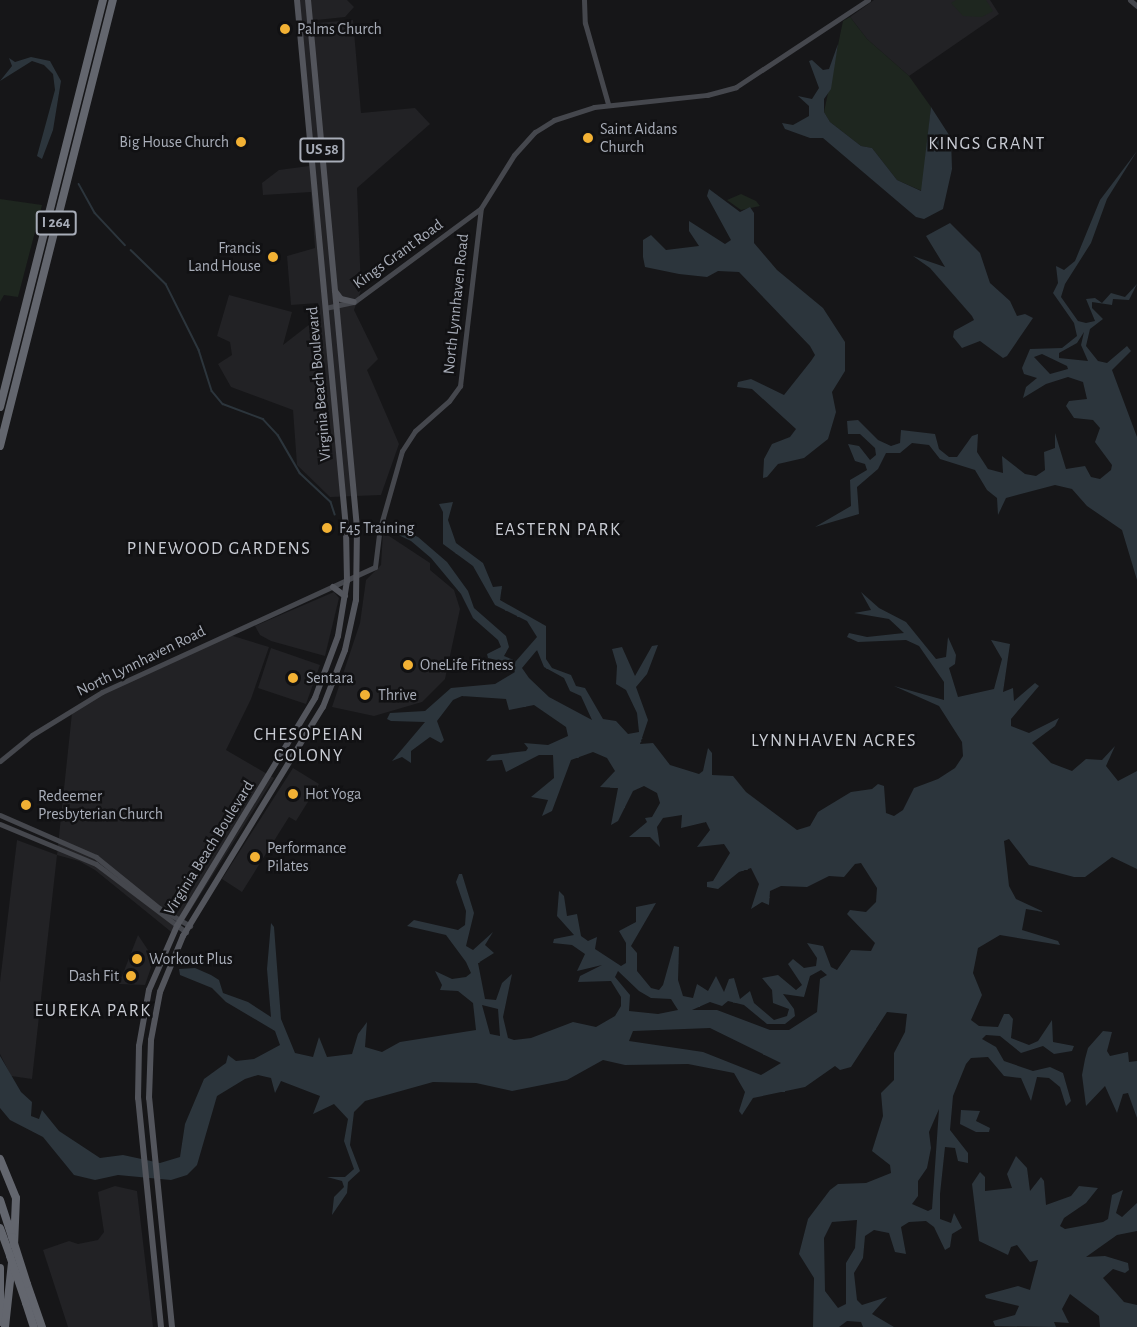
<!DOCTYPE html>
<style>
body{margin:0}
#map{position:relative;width:1137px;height:1327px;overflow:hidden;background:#161618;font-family:"Alegreya Sans",sans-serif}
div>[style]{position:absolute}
.built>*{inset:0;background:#222225}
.green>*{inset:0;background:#1e261f}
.water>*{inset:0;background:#2c353c}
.stream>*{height:1.5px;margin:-0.75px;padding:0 0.75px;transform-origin:0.75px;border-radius:0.75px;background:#2c353c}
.secondary>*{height:5px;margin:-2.5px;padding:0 2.5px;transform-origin:2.5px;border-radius:2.5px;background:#45474d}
.primary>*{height:6px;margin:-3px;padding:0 3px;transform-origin:3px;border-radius:3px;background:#53555c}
.highway>*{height:8px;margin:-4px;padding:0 4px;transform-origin:4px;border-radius:4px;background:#63666e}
.highway-bridge>*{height:8px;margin:-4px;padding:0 4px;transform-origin:4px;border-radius:4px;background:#63666e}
.dots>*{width:16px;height:16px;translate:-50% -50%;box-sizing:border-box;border:3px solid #111113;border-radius:50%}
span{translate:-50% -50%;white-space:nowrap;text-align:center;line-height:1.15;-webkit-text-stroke:5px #111113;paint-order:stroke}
.shield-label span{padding:2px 4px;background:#111113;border:2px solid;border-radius:4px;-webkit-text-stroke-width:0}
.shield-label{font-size:15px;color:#a8adb8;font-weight:700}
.poi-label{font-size:16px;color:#a8adb8}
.left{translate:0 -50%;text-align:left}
.right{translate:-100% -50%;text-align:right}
.street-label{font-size:16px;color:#a8adb8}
.neighbourhood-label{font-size:18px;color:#c9ccd4;letter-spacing:1.5px}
</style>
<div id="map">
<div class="built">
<i style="clip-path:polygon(299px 0,347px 0,354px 7px,345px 17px,316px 20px,317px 23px,353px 20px,361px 113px,415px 108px,430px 124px,357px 188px,361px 290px,354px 310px,378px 359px,367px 370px,399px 444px,381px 495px,330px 497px,297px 465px,293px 410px,231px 387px,218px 364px,232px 355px,230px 342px,217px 336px,229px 295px,292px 312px,283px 345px,319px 317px,318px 303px,291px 305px,287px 256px,315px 248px,311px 192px,263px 195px,262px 183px,279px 170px,309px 166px)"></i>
<i style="clip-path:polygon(874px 0,990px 0,999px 14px,909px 76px,867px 39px,850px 17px)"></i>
<i style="clip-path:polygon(383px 532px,430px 563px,430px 570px,454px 590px,460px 609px,445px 679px,422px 702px,374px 716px,332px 707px,360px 623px,366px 580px,381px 565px)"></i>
<i style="clip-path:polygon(334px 592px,339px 598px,325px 656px,271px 641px,260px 635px,255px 626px)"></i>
<i style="clip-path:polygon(230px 635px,269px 647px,251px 699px,226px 750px,274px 778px,175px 935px,95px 870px,79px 861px,57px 855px,32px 1079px,11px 1076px,0 1054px,0 982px,17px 840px,57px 855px,72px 713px,107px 692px)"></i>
<i style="clip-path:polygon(271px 648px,320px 665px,306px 704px,258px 688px)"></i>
<i style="clip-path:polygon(293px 768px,319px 784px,296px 821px,289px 817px,242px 892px,222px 879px)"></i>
<i style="clip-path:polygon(138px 935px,154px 959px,145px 985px,119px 984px)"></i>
<i style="clip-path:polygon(115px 1186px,137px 1191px,153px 1327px,68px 1327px,43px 1250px,69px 1241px,78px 1244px,98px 1240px,104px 1232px,98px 1192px)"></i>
</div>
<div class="green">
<i style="clip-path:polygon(956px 0,986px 0,993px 11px,982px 17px,963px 16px,951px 3px)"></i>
<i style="clip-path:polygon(850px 17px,867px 39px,909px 76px,931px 107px,922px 191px,897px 180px,872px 148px,861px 146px,830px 122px,824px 112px,843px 21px)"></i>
<i style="clip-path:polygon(741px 194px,756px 201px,760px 206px,741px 210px,727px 200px)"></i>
<i style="clip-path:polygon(0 199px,42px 205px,18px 297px,4px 295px,0 302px)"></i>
</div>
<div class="water">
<i style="clip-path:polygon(838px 44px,831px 89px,824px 99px,824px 112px,830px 122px,861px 146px,872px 148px,897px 180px,921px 191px,931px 107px,951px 138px,952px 169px,943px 209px,924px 219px,916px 217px,823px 138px,810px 138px,785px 129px,782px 123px,793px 125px,809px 116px,809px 106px,798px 96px,812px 99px,819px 88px,809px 61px,812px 60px,823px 70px,829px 69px)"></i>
<i style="clip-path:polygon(31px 57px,50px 61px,61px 81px,53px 130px,42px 159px,37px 156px,55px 90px,53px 74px,44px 65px,32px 61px,0 81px,12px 66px,9px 58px,15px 62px)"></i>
<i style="clip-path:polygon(evenodd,1137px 151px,1107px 199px,1091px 243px,1065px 284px,1061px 297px,1078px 321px,1086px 323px,1095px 321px,1086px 299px,1095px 298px,1102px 303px,1111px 293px,1125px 297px,1137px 284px,1129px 300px,1113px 299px,1112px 305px,1092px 302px,1092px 308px,1103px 319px,1090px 329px,1086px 346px,1098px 361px,1107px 363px,1127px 346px,1131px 351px,1112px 370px,1137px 437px,1137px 580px,1122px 530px,1087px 506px,1072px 489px,1055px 485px,1006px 498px,998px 515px,997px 498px,987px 490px,975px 470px,940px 459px,929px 445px,912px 443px,900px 453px,886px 453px,878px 469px,857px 487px,859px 514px,815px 527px,851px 506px,850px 480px,867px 470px,865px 464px,855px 461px,848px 444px,859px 446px,870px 460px,876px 455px,875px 448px,860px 434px,848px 434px,847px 421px,858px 420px,878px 440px,891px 446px,900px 443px,901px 430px,935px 434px,939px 449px,949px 457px,957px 457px,972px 436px,978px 434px,977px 452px,988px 469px,1003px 473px,1002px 456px,1025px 474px,1036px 476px,1045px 470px,1044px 452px,1055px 448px,1055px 433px,1066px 469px,1085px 466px,1091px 477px,1100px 479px,1111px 470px,1112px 465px,1095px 442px,1100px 428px,1093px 420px,1074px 418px,1066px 406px,1069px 401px,1087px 399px,1083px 382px,1068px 377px,1046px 384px,1023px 398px,1026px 387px,1037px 378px,1024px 374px,1022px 368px,1030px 349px,1062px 348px,1077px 336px,1074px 323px,1053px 293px,1058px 283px,1056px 266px,1064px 270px,1075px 261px,1100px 200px,1137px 151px,1084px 332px,1081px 345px,1088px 361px,1059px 358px,1059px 353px,1077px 343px,1084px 332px,1137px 151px,1042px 354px,1067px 366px,1068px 369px,1050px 374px,1034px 357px,1042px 354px)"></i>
<i style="clip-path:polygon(709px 189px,740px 212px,750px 207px,754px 213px,754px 243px,777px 270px,823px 308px,845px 342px,845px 371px,832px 392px,836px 412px,828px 439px,804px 458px,778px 464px,767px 477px,763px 478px,764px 459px,772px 444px,790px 437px,796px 429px,752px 389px,737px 387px,738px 382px,751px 379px,784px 395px,811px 361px,815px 355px,810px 346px,739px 272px,718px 271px,707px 277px,679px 274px,645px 267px,643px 257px,643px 240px,651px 235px,666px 250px,699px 246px,689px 231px,689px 221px,725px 244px,731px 240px,707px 196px)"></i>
<i style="clip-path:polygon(950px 223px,980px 253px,990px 283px,1010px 301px,1017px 316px,1025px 314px,1033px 318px,1007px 356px,1003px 358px,980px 341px,962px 348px,953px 337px,954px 331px,974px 320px,972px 316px,930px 268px,913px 256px,945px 267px,926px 236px)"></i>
<i style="clip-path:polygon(evenodd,453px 502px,448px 520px,456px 543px,483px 563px,493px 587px,502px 586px,500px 600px,546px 626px,546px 659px,552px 668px,571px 675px,576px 686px,585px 688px,603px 719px,616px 721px,628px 734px,639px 732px,637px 713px,626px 690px,616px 684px,617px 666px,612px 649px,622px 647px,635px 676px,652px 646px,658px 645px,647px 674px,636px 687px,648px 720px,640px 744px,653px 743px,670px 765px,699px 774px,703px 771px,708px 748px,712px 753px,712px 775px,733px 776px,746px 792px,797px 830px,810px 826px,818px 812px,851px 792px,872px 789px,878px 784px,884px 786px,886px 813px,894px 816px,903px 810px,914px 788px,938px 779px,955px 768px,963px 756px,962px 742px,939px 706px,894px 686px,944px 700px,944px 682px,919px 646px,906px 640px,858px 642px,847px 637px,849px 633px,867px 637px,904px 633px,889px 619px,854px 613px,871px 610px,861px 592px,879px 608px,906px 622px,936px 659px,946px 657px,948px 637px,956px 655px,955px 664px,949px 668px,958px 697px,994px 689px,1002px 659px,991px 640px,1010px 644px,1003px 692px,1013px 688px,1014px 701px,1035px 683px,1039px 686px,1011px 719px,1011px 726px,1029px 733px,1059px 718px,1055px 726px,1032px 743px,1051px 763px,1072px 771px,1086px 759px,1102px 760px,1115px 746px,1106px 766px,1118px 781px,1137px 771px,1137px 869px,1112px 857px,1085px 877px,1074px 877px,1029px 865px,1009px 839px,1004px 841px,1009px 886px,1016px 899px,1044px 912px,1026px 909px,1022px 930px,1058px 941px,1060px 945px,1000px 935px,978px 948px,973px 973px,982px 995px,971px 1020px,979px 1026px,998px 1027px,1004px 1014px,1009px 1014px,1013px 1019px,1011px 1038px,1029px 1045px,1038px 1041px,1052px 1020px,1053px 1042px,1074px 1046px,1072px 1051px,1054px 1054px,1043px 1046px,1021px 1053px,1000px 1036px,986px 1035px,982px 1039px,996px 1047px,1004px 1061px,1033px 1071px,1050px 1067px,1063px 1073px,1071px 1101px,1066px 1106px,1060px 1087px,1049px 1078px,1037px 1077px,1031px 1101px,1021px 1078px,1004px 1076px,988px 1057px,971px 1058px,966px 1064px,953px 1096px,950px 1130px,968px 1153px,968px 1163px,958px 1161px,955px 1148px,945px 1147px,940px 1194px,940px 1219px,951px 1223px,954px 1213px,962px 1228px,952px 1234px,950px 1247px,945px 1250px,934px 1227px,926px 1221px,909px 1222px,901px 1227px,906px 1254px,895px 1252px,889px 1233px,874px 1230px,865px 1236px,863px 1258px,854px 1273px,857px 1300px,862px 1305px,887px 1297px,872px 1314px,894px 1327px,863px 1327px,861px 1322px,847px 1321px,839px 1327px,813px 1327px,814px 1278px,799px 1254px,808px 1219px,830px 1190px,838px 1184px,866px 1183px,891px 1173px,890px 1165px,872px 1151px,883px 1116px,881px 1093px,894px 1080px,894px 1053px,905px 1032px,907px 1014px,887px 1012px,851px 1067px,840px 1070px,835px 1066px,805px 1087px,753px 1098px,742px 1115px,739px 1111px,745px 1092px,734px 1073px,688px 1064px,625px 1065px,603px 1060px,567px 1080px,512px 1091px,476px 1083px,433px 1082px,365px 1101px,354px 1112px,350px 1145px,360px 1171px,348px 1182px,347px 1193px,332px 1215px,334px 1197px,344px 1187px,342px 1181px,327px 1177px,345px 1177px,354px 1169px,344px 1141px,348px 1119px,334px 1104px,313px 1114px,320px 1096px,281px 1081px,275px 1093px,271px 1078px,258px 1075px,245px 1079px,217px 1096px,197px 1165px,187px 1175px,171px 1180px,118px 1175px,95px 1180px,74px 1175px,43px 1137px,10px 1120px,0 1108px,0 1056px,21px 1092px,32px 1102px,31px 1116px,39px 1119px,42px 1110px,59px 1131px,100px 1158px,123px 1155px,160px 1163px,180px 1157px,185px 1124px,204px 1079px,226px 1063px,228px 1055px,236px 1061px,254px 1059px,280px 1045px,275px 1031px,226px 1002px,212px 988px,180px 975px,179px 969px,195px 968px,211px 975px,219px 980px,223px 993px,248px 1002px,271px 1017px,267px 969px,271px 923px,274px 927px,281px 1019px,295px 1053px,313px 1057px,319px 1037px,327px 1057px,352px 1054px,358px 1034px,367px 1022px,365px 1047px,382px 1052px,400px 1042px,476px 1030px,473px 1003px,458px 991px,440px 990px,442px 985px,435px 971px,452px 979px,466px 977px,471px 973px,466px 962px,446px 935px,407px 926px,414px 920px,458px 930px,465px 925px,466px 911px,456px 882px,459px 874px,462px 874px,474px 913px,466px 946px,473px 950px,493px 932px,485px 945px,494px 953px,478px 963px,485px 999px,496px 1000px,502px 983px,512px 974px,503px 1017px,508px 1038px,514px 1040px,531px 1038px,573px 1022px,596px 1027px,615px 1016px,621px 1006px,621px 997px,611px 981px,578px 982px,580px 976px,602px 965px,577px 971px,585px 954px,572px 945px,553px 943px,554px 939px,574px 935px,557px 916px,559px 891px,564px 896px,567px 916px,577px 914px,581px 936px,588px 941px,597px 937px,595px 949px,621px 966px,626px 963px,626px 943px,619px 931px,636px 922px,636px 907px,656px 903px,631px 946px,637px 953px,637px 971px,651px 988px,659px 990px,663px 985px,674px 946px,679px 947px,678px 980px,683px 996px,693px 998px,697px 984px,708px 991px,716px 976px,724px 992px,729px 979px,734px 978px,740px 999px,750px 991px,754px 1003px,774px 1020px,787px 1016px,789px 1009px,773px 1003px,772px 990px,762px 978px,778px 975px,796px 990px,802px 985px,788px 964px,793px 959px,804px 968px,816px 966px,817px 958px,807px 943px,823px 946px,831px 967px,837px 970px,851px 950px,871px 951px,875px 943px,847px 914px,850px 910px,866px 912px,876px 902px,877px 888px,861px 863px,855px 864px,844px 877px,829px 876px,807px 887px,781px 886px,770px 891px,769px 905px,762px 902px,751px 909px,759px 884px,751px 868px,739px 872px,718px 889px,707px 887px,707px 882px,713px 881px,730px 853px,724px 844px,697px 847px,710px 830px,706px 822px,681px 828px,682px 815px,663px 818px,657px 827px,660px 847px,650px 837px,629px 837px,647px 822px,645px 818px,652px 817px,660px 803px,657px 793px,644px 786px,633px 791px,618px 821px,611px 825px,618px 788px,600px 787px,615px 771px,607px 758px,593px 752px,571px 760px,552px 811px,542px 816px,548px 800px,531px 797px,554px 778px,553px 755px,539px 755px,506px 772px,502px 760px,486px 761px,492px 755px,526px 751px,528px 748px,524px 743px,548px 745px,568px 736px,566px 727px,534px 705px,509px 710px,506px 699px,462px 696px,453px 700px,437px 721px,444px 740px,441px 743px,430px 737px,411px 751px,411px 763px,402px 757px,392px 761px,425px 722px,391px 721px,387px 719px,390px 713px,425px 711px,451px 688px,495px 684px,515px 672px,510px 663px,488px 658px,487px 654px,501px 647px,498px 640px,473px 618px,461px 594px,431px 558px,411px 541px,386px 529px,388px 524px,418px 537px,447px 562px,468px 591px,474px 608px,506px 636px,509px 647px,504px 656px,516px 661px,537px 637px,527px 621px,495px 605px,473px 566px,443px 544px,443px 512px,439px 504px,453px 502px,537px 650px,544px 667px,564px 678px,570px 691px,581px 696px,592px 720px,549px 697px,529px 678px,522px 668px,537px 650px,453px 502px,821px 970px,827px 975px,820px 979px,817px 1012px,789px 1030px,770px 1030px,717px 1010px,692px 1010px,710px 1002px,722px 1006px,728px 1001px,744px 1005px,767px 1024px,785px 1024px,795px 1016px,794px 1009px,783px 994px,804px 997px,810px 976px,821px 970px,453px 502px,618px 971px,639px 991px,651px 998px,671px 999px,678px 1010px,658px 1014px,629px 1011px,630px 995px,615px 977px,618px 971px,453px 502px,482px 1005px,498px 1009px,500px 1036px,490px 1034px,482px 1005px,453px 502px,710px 1028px,781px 1063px,761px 1075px,703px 1052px,629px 1041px,633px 1031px,710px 1028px,453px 502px,939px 1109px,932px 1209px,928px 1211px,912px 1204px,918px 1196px,918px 1181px,927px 1168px,931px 1148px,929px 1132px,939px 1109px,453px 502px,857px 1220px,855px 1248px,846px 1263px,846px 1304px,838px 1308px,825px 1291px,824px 1238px,832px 1222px,857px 1220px)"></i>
<i style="clip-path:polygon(1103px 1031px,1112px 1032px,1107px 1051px,1110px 1056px,1128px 1052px,1129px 1062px,1137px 1061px,1137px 1118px,1128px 1093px,1123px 1094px,1117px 1113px,1105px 1086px,1086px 1106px,1082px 1075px,1085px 1059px,1088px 1048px)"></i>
<i style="clip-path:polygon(961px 1110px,980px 1111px,976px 1121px,990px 1128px,989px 1132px,976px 1132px,960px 1124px)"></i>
<i style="clip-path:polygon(1016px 1156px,1027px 1168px,1030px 1191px,1041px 1177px,1044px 1181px,1046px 1205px,1071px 1196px,1079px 1186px,1098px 1188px,1086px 1203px,1064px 1218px,1060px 1226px,1065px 1229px,1103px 1222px,1108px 1219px,1112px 1195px,1123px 1190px,1116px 1213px,1122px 1217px,1137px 1203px,1137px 1231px,1117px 1235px,1086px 1257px,1105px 1256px,1128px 1263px,1129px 1270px,1125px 1273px,1113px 1269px,1103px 1278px,1124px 1302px,1137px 1305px,1137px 1327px,1100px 1327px,1099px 1316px,1070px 1294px,1062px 1309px,1069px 1323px,1054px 1322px,1056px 1327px,995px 1326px,993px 1321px,1015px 1315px,1019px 1306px,986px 1298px,985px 1295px,1018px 1286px,1030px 1290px,1038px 1260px,1030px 1262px,1017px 1245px,1011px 1247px,1008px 1255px,979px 1241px,972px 1184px,980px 1172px,985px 1177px,985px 1191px,1012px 1188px,1007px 1174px)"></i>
</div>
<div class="stream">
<i style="left:79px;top:184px;width:33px;rotate:61deg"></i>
<i style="left:95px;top:213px;width:44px;rotate:46.8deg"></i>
<i style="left:131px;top:250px;width:49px;rotate:44.2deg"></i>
<i style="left:166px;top:284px;width:74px;rotate:63.4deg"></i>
<i style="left:199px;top:350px;width:43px;rotate:72.4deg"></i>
<i style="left:212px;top:391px;width:17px;rotate:50deg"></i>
<i style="left:223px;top:404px;width:43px;rotate:20.6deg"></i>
<i style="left:263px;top:419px;width:22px;rotate:47deg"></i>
<i style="left:278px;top:435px;width:44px;rotate:59.9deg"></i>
<i style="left:300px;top:473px;width:42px;rotate:43.1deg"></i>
<i style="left:331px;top:502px;width:13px;rotate:72deg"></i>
</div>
<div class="secondary">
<i style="left:584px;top:0;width:23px;rotate:88deg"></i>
<i style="left:585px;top:23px;width:84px;rotate:74.1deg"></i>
<i style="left:1130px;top:0;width:9px;rotate:41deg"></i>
<i style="left:325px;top:308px;width:30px;rotate:-12deg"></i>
<i style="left:354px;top:302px;width:157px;rotate:-36.4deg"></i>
<i style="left:0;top:761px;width:41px;rotate:-39.1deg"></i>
<i style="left:32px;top:735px;width:82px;rotate:-31.6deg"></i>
<i style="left:102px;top:692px;width:300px;rotate:-24.6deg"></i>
<i style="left:375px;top:567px;width:39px;rotate:-83deg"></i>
<i style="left:380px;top:528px;width:80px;rotate:-74.1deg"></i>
<i style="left:402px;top:451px;width:24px;rotate:-57deg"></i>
<i style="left:415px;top:431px;width:45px;rotate:-41.4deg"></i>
<i style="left:449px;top:401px;width:19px;rotate:-54deg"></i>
<i style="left:460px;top:386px;width:179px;rotate:-83.3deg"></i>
<i style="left:481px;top:208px;width:62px;rotate:-58.1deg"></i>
<i style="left:514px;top:155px;width:31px;rotate:-48deg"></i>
<i style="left:535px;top:132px;width:22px;rotate:-32deg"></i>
<i style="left:554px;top:120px;width:42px;rotate:-18deg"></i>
<i style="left:594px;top:107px;width:114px;rotate:-6.1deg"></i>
<i style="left:707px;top:95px;width:30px;rotate:-15deg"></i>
<i style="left:736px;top:87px;width:158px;rotate:-33.4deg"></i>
<i style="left:0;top:815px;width:105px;rotate:23.6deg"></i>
<i style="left:96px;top:857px;width:81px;rotate:39deg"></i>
<i style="left:159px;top:908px;width:36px;rotate:30deg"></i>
<i style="left:0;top:824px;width:104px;rotate:22.6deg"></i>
<i style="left:96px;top:864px;width:113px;rotate:37.1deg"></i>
</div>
<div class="primary">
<i style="left:335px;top:291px;width:10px;rotate:53deg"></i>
<i style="left:341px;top:299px;width:13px;rotate:13deg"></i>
<i style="left:333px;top:587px;width:15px;rotate:37deg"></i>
<i style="left:161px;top:1327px;width:230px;rotate:-95.7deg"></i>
<i style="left:138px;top:1098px;width:52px;rotate:-88.9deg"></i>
<i style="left:139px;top:1046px;width:57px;rotate:-79.9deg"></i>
<i style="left:149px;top:990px;width:70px;rotate:-66.4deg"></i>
<i style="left:177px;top:926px;width:267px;rotate:-58.8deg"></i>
<i style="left:315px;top:698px;width:66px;rotate:-69.6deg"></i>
<i style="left:338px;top:636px;width:56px;rotate:-80.7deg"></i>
<i style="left:347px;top:581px;width:53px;rotate:-91.1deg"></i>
<i style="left:346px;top:528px;width:530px;rotate:-95.3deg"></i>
<i style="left:172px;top:1327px;width:230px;rotate:-95.7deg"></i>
<i style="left:149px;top:1098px;width:58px;rotate:-88deg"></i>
<i style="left:151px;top:1040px;width:49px;rotate:-79.4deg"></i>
<i style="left:160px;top:992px;width:61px;rotate:-67.7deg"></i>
<i style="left:183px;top:936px;width:268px;rotate:-58.6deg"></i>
<i style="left:323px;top:707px;width:61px;rotate:-68.9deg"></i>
<i style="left:345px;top:650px;width:51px;rotate:-77.6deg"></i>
<i style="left:356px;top:600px;width:72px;rotate:-89.2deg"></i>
<i style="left:357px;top:528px;width:530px;rotate:-95.3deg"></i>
</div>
<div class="highway">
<i style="left:0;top:407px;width:420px;rotate:-75.8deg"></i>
<i style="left:0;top:446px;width:460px;rotate:-75.8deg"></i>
<i style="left:0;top:1159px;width:42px;rotate:67.7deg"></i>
<i style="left:16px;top:1198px;width:47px;rotate:92.4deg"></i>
<i style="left:0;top:1200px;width:39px;rotate:72deg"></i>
<i style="left:0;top:1228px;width:30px;rotate:70deg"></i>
<i style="left:0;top:1268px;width:54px;rotate:90deg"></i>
<i style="left:27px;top:1284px;width:46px;rotate:70.8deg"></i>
<i style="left:26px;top:1303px;width:25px;rotate:72deg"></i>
<i style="left:5px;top:1327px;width:64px;rotate:-83.8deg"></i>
</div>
<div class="highway-bridge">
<i style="left:12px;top:1237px;width:49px;rotate:72.3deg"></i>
<i style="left:10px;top:1256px;width:50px;rotate:71.2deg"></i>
</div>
<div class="dots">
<i style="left:285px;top:29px;background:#f2b134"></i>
<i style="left:588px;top:138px;background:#f2b134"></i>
<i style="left:241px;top:142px;background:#f2b134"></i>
<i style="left:273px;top:257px;background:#f2b134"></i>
<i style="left:327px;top:528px;background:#f2b134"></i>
<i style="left:408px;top:665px;background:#f2b134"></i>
<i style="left:293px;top:678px;background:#f2b134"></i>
<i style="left:365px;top:695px;background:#f2b134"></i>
<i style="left:293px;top:794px;background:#f2b134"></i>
<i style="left:26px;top:805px;background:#f2b134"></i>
<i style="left:255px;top:857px;background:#f2b134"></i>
<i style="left:137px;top:959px;background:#f2b134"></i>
<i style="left:131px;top:976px;background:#f2b134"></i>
</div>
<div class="shield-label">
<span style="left:322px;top:150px">US 58</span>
<span style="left:56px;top:223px">I 264</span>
</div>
<div class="poi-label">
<span class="left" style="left:297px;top:29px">Palms Church</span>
<span class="left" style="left:600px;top:138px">Saint Aidans<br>Church</span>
<span class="right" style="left:229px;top:142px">Big House Church</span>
<span class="right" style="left:261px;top:257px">Francis<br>Land House</span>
<span class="left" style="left:339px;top:528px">F45 Training</span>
<span class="left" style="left:420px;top:665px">OneLife Fitness</span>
<span class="left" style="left:306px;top:678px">Sentara</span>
<span class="left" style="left:378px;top:695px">Thrive</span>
<span class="left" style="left:305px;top:794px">Hot Yoga</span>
<span class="left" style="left:38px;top:805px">Redeemer<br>Presbyterian Church</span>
<span class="left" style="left:267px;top:857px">Performance<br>Pilates</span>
<span class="left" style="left:149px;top:959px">Workout Plus</span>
<span class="right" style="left:119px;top:976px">Dash Fit</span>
</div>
<div class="street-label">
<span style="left:398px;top:254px;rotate:-36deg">Kings Grant Road</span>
<span style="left:456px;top:304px;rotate:-84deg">North Lynnhaven Road</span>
<span style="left:319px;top:384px;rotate:-95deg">Virginia Beach Boulevard</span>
<span style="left:141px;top:661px;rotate:-26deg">North Lynnhaven Road</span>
<span style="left:209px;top:848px;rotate:-58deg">Virginia Beach Boulevard</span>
</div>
<div class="neighbourhood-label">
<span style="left:987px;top:144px">KINGS GRANT</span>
<span style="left:558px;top:530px">EASTERN PARK</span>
<span style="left:219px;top:549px">PINEWOOD GARDENS</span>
<span style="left:309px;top:746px">CHESOPEIAN<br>COLONY</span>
<span style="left:834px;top:741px">LYNNHAVEN ACRES</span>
<span style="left:93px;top:1011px">EUREKA PARK</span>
</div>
</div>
